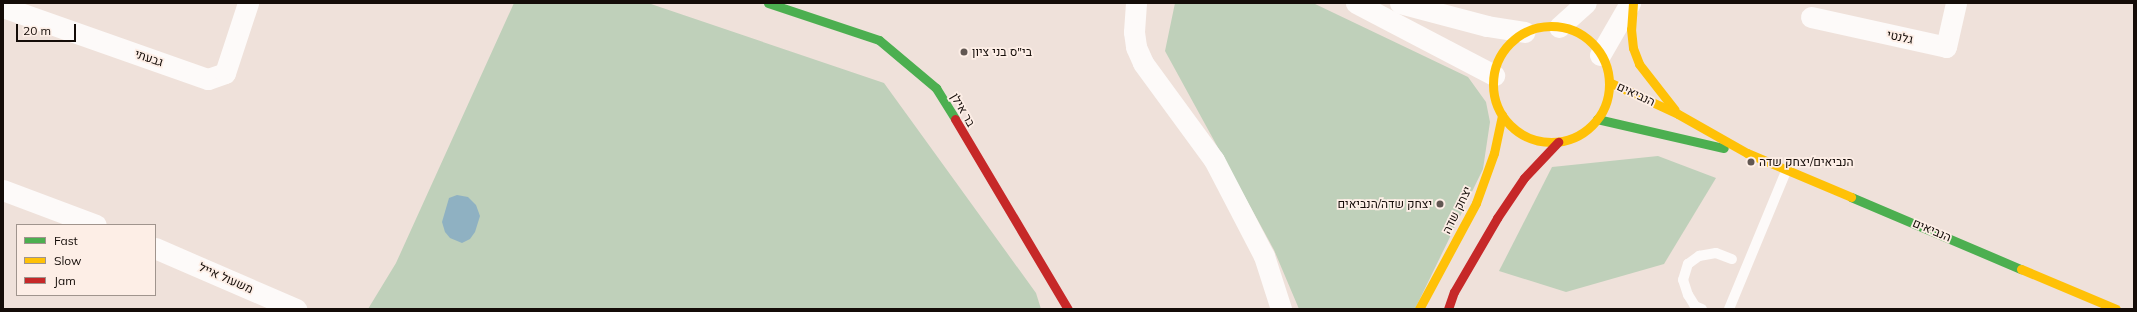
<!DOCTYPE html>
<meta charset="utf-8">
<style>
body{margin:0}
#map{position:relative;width:2137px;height:312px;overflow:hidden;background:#efe1da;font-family:Mulish,Heebo,sans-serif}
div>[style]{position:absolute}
.green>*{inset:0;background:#bfd0ba}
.water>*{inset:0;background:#8fb1c2}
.lane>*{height:10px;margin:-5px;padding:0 5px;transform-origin:5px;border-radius:5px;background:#fdfaf9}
.street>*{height:21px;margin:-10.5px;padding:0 10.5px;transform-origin:10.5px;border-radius:10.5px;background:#fdfaf9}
.fast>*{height:9px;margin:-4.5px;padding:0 4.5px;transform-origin:4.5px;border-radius:4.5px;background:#4caf50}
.slow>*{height:9px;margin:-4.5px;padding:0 4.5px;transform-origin:4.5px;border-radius:4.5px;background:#ffc107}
.slow>.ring{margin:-4.5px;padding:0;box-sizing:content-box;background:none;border:9px solid #ffc107;border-radius:50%}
.jam>*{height:9px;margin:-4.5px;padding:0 4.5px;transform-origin:4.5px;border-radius:4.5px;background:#c62828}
.dots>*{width:11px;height:11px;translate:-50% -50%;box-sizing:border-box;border:2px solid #fdeee6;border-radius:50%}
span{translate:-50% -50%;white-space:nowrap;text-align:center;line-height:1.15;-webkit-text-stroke:3.5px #fdeee6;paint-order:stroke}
.street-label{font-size:12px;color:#140c08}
.poi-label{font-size:12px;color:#140c08}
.left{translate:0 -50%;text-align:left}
.right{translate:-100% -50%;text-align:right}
.frame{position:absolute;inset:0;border:4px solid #140c08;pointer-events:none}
.legend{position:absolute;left:16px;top:224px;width:140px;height:72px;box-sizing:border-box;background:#fdeee6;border:1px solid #a0948d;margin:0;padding:5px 7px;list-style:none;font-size:12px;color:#140c08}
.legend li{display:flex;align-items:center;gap:8px;height:20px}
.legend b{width:20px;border:1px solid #a0948d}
.scale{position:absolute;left:16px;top:24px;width:60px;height:18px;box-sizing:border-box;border:2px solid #140c08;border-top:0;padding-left:5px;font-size:12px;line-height:14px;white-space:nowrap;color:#140c08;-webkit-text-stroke:3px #fdeee6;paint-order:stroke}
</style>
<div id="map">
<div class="green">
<i style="clip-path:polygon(514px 3px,648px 3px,884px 83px,1036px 293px,1041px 309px,368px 309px,396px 263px)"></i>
<i style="clip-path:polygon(1175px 3px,1313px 3px,1468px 77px,1486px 102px,1490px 122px,1483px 169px,1415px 309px,1299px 309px,1274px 250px,1165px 51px)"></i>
<i style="clip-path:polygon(1658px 156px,1716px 178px,1664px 264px,1566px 292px,1499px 271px,1552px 167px)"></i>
</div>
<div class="water">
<i style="clip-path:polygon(457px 195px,468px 197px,476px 205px,480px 216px,475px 232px,470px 239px,462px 243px,450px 238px,445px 232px,442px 222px,449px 198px)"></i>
</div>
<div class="lane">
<i style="left:1702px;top:309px;width:8px;rotate:-157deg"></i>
<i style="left:1695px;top:306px;width:13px;rotate:-122deg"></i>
<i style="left:1688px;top:295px;width:16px;rotate:-108deg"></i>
<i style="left:1683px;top:280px;width:17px;rotate:-73deg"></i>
<i style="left:1688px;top:264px;width:14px;rotate:-36deg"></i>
<i style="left:1699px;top:256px;width:17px;rotate:-10deg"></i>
<i style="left:1716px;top:253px;width:17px;rotate:21deg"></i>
<i style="left:1729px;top:309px;width:152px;rotate:-67.5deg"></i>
</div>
<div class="street">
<i style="left:1136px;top:3px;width:29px;rotate:94deg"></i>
<i style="left:1134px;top:32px;width:15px;rotate:82deg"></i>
<i style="left:1136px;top:47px;width:17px;rotate:66deg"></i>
<i style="left:1143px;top:63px;width:120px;rotate:53.8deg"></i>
<i style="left:1214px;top:160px;width:108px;rotate:62.5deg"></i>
<i style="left:1264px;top:256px;width:56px;rotate:72.2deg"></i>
<i style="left:1356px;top:3px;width:156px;rotate:27.6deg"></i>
<i style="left:1400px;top:3px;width:90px;rotate:14.8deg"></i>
<i style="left:1487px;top:26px;width:38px;rotate:9deg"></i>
<i style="left:3px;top:7px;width:217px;rotate:19.4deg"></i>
<i style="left:208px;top:79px;width:18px;rotate:-19deg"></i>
<i style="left:225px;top:73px;width:74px;rotate:-71.8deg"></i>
<i style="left:1811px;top:17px;width:138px;rotate:12.5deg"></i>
<i style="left:1946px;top:47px;width:45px;rotate:-77.2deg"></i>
<i style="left:1559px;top:27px;width:36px;rotate:-42deg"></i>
<i style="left:1600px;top:55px;width:60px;rotate:-60deg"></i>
<i style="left:3px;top:190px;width:99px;rotate:20.6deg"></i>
<i style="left:155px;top:248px;width:154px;rotate:23.4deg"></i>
</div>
<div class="fast">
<i style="left:768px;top:3px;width:117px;rotate:18.4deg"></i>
<i style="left:879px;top:40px;width:75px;rotate:40.1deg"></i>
<i style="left:936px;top:88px;width:36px;rotate:58deg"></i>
<i style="left:1597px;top:119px;width:130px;rotate:12.9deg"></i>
<i style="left:1851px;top:197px;width:185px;rotate:23deg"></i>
</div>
<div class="slow">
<i style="left:1633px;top:3px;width:26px;rotate:94deg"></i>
<i style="left:1631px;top:29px;width:19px;rotate:84deg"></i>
<i style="left:1633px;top:48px;width:17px;rotate:69deg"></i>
<i style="left:1639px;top:64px;width:58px;rotate:52deg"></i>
<i class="ring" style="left:1493px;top:26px;width:107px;height:107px"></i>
<i style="left:1609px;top:82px;width:76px;rotate:24.9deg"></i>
<i style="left:1678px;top:114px;width:79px;rotate:29.5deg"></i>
<i style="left:1747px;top:153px;width:113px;rotate:22.9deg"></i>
<i style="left:2021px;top:269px;width:103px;rotate:22.8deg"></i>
<i style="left:1419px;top:309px;width:120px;rotate:-61.7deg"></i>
<i style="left:1476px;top:203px;width:53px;rotate:-70.2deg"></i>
<i style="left:1494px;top:153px;width:39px;rotate:-78deg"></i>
</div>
<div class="jam">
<i style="left:955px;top:119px;width:221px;rotate:59.3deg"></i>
<i style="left:1448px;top:309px;width:18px;rotate:-71deg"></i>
<i style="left:1454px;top:292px;width:86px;rotate:-59.8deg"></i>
<i style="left:1497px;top:218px;width:48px;rotate:-56deg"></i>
<i style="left:1524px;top:178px;width:50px;rotate:-46.6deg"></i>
</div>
<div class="dots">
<i style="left:964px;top:52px;background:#615752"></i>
<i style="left:1751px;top:162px;background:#615752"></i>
<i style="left:1440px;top:204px;background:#615752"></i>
</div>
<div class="street-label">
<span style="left:1900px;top:37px;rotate:12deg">גלנטי</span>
<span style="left:149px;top:58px;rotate:19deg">גבעתי</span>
<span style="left:1636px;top:94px;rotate:25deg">הנביאים</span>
<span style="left:963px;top:110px;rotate:60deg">בר אילן</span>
<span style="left:1457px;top:210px;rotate:-64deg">יצחק שדה</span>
<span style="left:1932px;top:230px;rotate:23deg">הנביאים</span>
<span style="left:226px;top:278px;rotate:24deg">משעול אייל</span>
</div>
<div class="poi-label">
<span class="left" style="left:972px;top:52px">בי"ס בני ציון</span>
<span class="left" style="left:1759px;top:162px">הנביאים/יצחק שדה</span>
<span class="right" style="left:1432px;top:204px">יצחק שדה/הנביאים</span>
</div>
<div class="frame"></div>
<ul class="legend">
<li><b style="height:5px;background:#4caf50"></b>Fast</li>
<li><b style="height:5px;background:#ffc107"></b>Slow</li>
<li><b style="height:5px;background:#c62828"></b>Jam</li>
</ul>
<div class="scale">20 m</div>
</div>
